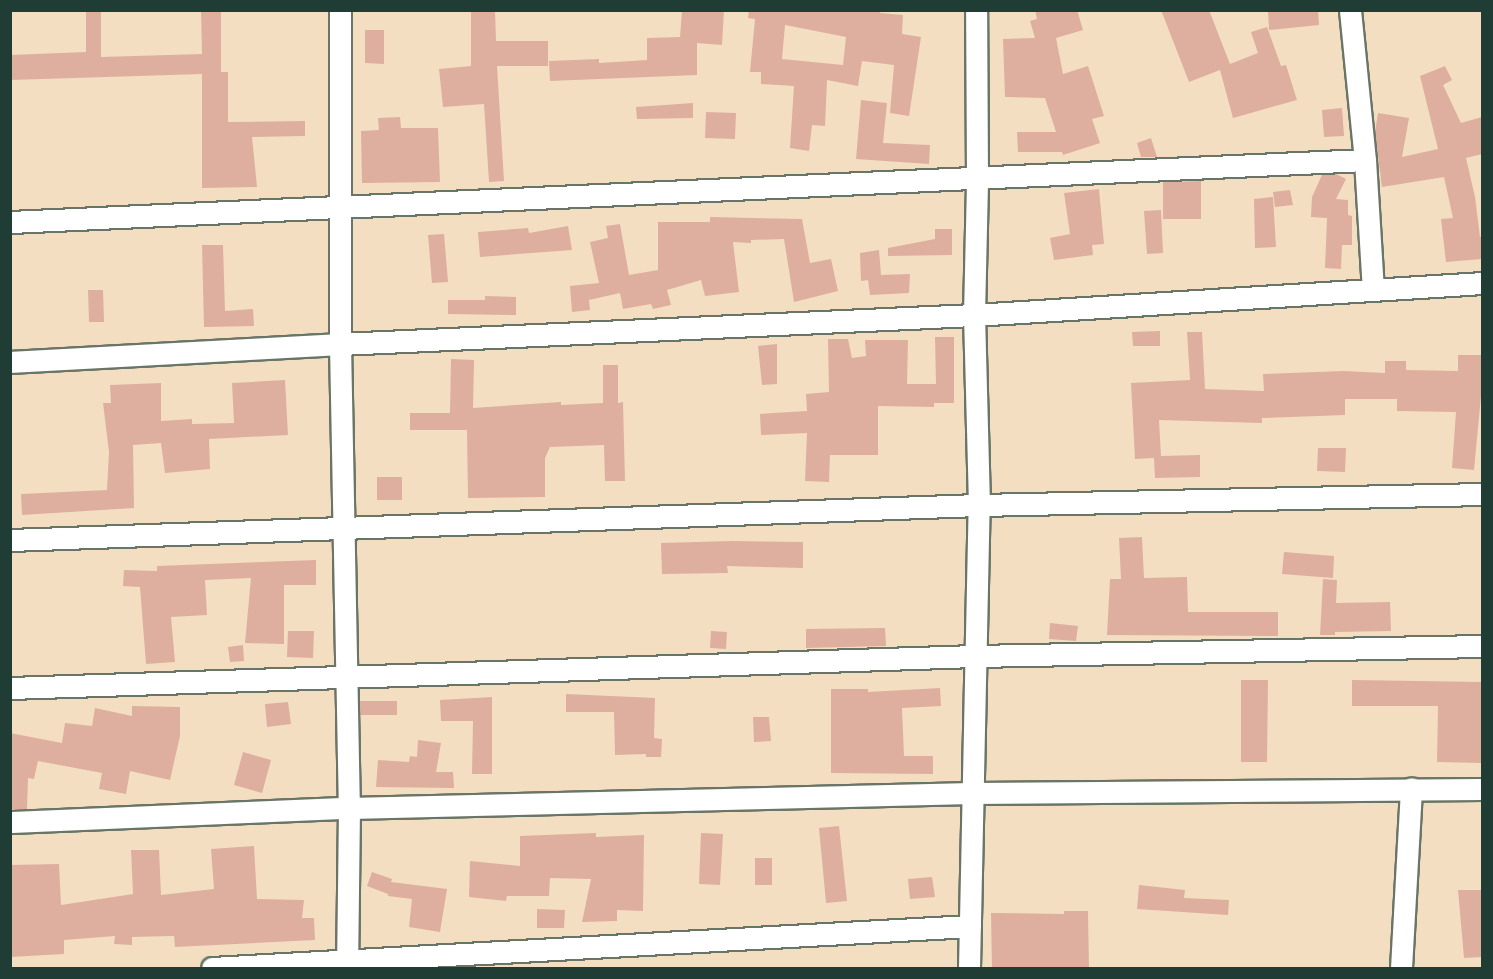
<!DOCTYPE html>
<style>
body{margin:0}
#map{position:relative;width:1493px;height:979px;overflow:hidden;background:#f3dec2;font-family:"Patrick Hand",sans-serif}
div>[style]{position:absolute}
.building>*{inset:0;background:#deaf9e}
.roads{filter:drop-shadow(2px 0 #697566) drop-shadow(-2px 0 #697566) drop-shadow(0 2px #697566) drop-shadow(0 -2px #697566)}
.minor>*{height:21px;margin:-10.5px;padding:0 10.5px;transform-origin:10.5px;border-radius:10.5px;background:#fff}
span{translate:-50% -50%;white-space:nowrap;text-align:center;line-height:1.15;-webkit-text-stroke:4.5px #fbf7ec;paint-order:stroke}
.frame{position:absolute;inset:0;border:12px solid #1f3d34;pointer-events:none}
</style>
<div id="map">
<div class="building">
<i style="clip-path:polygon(86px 10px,101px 10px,101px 57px,202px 54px,201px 10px,221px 10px,221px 72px,228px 72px,228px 122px,305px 121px,305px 136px,252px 137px,257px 187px,202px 188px,202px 74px,10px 80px,10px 55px,86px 52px)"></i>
<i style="clip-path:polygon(471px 10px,495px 10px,496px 41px,548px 41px,548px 66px,497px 66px,504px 181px,489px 182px,484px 104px,443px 107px,439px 69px,471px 66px)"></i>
<i style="clip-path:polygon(682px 10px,724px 10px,722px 45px,697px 43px,697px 75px,550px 81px,549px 61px,599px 59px,599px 63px,647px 60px,647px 38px,680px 37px)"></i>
<i style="clip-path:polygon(evenodd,749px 10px,880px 10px,880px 13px,903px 15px,902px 34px,921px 37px,909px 116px,890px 113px,894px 65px,862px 61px,858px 86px,827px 80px,825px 126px,812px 125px,809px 151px,790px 148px,794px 86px,761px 84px,761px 72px,750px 72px,755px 19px,748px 18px,749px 10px,785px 25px,846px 37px,843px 65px,782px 59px,785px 25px)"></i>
<i style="clip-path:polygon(1035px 10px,1077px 10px,1083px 30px,1056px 38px,1063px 74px,1088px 66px,1104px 116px,1092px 119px,1100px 143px,1063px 155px,1062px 152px,1018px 152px,1017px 132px,1056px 132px,1045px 98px,1005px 97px,1003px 39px,1035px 38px,1030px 21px,1037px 19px)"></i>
<i style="clip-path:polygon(1161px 10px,1209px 10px,1230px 64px,1258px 53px,1251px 32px,1267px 27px,1281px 66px,1286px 65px,1297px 100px,1233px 118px,1220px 70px,1189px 82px)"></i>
<i style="clip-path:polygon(1268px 10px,1318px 10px,1319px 25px,1269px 30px)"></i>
<i style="clip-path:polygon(365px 30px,384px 30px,384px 64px,365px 63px)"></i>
<i style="clip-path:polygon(1445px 66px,1452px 80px,1443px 85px,1461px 123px,1482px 117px,1482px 154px,1466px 158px,1475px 197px,1480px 237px,1482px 236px,1482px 259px,1446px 262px,1441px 219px,1453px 218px,1444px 177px,1382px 187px,1375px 132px,1378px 113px,1409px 118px,1402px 157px,1438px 149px,1420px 76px)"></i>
<i style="clip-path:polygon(861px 100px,887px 103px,883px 143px,930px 145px,929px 164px,856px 159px)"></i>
<i style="clip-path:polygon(693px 103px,693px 118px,637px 119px,636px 107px)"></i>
<i style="clip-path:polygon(1342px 108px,1344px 136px,1324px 137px,1322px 110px)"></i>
<i style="clip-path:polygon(706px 112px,736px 113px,735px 139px,705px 138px)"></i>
<i style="clip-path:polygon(400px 117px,401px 128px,438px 128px,440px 182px,362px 183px,361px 131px,379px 130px,378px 118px)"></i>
<i style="clip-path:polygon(1151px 138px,1157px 157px,1141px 157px,1137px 143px)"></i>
<i style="clip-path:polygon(1336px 174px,1346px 179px,1336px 199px,1348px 200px,1348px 215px,1352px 216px,1352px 245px,1342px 245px,1341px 269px,1325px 268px,1327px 218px,1311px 217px,1312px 197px,1322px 175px)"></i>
<i style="clip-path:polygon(1201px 181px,1201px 219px,1163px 219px,1163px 182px)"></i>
<i style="clip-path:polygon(1099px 189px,1104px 244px,1092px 245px,1093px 255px,1054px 260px,1050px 238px,1070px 234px,1064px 193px)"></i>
<i style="clip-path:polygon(1290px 190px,1293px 205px,1275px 207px,1273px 192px)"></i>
<i style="clip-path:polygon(1273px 197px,1276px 247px,1255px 248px,1254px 199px)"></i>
<i style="clip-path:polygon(1161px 210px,1163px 253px,1147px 254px,1144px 211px)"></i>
<i style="clip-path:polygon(710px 217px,802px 219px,810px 263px,831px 259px,838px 291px,794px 302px,784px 239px,751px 240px,751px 243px,733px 242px,739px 292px,705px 296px,701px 280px,667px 290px,671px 305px,653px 309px,651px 304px,623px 309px,620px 293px,589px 300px,590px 310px,572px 312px,570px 286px,599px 283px,590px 242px,608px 238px,606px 226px,620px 224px,629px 275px,658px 270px,658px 222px,710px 222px)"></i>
<i style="clip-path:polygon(568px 226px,572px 250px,480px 257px,478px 232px,528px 228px,529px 233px)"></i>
<i style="clip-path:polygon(935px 229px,952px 229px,952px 255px,888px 256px,888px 248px,935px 239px)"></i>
<i style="clip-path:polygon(444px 234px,448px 282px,432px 283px,428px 235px)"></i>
<i style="clip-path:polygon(202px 245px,223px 245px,225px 311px,253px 309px,254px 326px,204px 327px)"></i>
<i style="clip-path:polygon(879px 250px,881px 275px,910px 274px,909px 293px,870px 295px,868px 280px,861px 281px,860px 253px)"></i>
<i style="clip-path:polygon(88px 290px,103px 290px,104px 322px,89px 322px)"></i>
<i style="clip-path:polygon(485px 296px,516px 297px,516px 315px,448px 314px,448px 300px,485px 300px)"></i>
<i style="clip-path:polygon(1160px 331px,1160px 346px,1133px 346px,1132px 332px)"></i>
<i style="clip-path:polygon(1187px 332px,1202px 332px,1205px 389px,1264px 391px,1263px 374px,1344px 371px,1385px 373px,1385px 361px,1406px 361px,1406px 370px,1458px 371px,1458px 355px,1482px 355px,1482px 385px,1474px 470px,1452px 468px,1456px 412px,1397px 411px,1397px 399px,1345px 399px,1345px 415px,1262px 418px,1262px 423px,1159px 420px,1161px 456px,1200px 455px,1200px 477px,1155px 478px,1154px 458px,1135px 459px,1131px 383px,1190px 380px)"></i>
<i style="clip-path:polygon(935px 337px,954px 337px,954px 403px,934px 403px,934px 407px,878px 406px,878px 455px,830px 455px,829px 482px,805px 481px,807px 433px,761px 435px,760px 414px,807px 411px,806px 394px,829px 392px,828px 339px,848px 339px,852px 358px,866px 356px,865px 340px,908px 340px,907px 384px,936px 384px)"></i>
<i style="clip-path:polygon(777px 344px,777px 384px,762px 385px,758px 346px)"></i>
<i style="clip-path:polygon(451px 359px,474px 360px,473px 408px,561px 402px,561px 405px,603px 403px,603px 365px,618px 365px,618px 403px,623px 402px,625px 481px,605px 481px,604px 445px,550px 447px,545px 458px,545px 497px,468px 498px,467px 430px,410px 430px,410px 413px,450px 413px)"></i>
<i style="clip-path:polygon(285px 380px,288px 435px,209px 439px,210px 469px,165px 473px,161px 443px,133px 445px,134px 508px,22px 515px,21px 494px,107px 490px,109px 452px,103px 403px,111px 403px,110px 385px,161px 383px,161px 421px,192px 419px,192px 424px,234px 423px,232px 383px)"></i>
<i style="clip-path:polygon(1318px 448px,1346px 448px,1345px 472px,1317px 471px)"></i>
<i style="clip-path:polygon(377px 477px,402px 477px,402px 500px,377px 500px)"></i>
<i style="clip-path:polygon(1142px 537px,1144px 578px,1187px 577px,1188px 612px,1278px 612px,1278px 636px,1107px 635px,1110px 579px,1121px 579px,1119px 538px)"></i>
<i style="clip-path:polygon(732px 541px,803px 542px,803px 568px,727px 566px,728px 573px,662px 574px,661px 543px)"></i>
<i style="clip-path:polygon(1284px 552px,1334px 556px,1333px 578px,1282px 574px)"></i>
<i style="clip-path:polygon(316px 560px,316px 585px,284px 585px,284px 644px,245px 643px,251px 578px,205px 580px,207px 615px,171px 617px,175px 662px,146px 664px,140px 587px,123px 586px,124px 570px,157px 571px,157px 566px)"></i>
<i style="clip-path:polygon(1323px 579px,1337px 580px,1336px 603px,1390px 602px,1391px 631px,1335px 632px,1335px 635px,1320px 635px)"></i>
<i style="clip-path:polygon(1050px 623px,1078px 626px,1076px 641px,1049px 639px)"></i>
<i style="clip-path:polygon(885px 628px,886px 646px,806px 648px,806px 629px)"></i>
<i style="clip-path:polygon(288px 631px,314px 631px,313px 658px,287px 657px)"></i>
<i style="clip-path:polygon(711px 631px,727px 632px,726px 649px,710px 648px)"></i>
<i style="clip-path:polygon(243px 645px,244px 661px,230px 662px,228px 647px)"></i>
<i style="clip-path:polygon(1241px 680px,1268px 680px,1267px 762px,1241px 762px)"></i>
<i style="clip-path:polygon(1352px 680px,1482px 682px,1482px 763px,1437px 762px,1438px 706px,1352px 706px)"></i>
<i style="clip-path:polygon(940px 688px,941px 706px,902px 708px,904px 756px,933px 756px,933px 774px,831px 773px,831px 689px,868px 689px,868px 692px)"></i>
<i style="clip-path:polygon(566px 694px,655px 698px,654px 738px,662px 739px,661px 757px,646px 757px,646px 754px,615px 755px,614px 712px,566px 712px)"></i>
<i style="clip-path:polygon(492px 697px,492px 774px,472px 774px,473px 721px,441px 721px,440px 700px)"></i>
<i style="clip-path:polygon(360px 701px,397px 701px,397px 715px,360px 715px)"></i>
<i style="clip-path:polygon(288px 702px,291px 724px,267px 727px,265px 704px)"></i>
<i style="clip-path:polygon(132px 706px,180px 707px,180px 736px,170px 780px,130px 771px,126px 794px,99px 789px,102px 773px,38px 761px,34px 779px,28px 778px,27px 809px,10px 809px,10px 733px,62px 743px,65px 723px,92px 726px,95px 708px,132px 716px)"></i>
<i style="clip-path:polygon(753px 717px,769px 717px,771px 741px,754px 742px)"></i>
<i style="clip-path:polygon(418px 740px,441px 743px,436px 772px,453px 772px,454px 788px,376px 787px,378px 760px,409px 762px,410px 756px,417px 757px)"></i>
<i style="clip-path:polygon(243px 752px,271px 760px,262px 793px,234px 785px)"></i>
<i style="clip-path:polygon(839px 826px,847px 901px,826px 903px,819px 828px)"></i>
<i style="clip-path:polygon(596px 833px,596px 837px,644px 835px,643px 911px,617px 910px,617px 921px,582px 922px,591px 879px,550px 878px,549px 896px,507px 896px,506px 901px,469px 897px,470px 861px,520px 866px,520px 836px)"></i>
<i style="clip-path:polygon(701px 833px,723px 834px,720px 885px,699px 884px)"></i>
<i style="clip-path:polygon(254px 846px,257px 899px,304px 900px,302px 918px,314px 918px,315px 940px,175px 947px,174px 936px,132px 937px,132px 945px,114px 944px,115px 936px,64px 940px,64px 954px,10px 957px,10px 865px,59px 864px,61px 905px,133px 894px,131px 850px,159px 850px,161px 895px,214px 889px,211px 849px)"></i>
<i style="clip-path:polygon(755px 858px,772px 858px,772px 885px,755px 885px)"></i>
<i style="clip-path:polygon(372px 872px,392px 879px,391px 882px,447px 889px,440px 932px,409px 927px,412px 899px,388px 896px,388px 894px,367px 886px)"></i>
<i style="clip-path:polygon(932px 877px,935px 897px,910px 899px,908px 879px)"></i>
<i style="clip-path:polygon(1139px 885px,1185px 890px,1184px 898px,1229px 900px,1228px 915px,1137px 909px)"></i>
<i style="clip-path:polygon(1458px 890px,1482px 890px,1482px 957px,1464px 958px)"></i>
<i style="clip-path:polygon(537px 909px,565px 910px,564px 928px,537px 928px)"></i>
<i style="clip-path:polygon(1064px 911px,1088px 911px,1089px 969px,992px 969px,991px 913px,1064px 914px)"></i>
</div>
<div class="roads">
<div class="minor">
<i style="left:340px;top:10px;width:334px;rotate:90deg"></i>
<i style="left:340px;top:344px;width:464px;rotate:88.9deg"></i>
<i style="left:349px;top:808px;width:160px;rotate:90.7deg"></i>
<i style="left:1350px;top:10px;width:151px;rotate:84.3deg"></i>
<i style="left:1365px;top:160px;width:130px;rotate:86.5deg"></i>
<i style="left:10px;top:222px;width:1356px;rotate:-2.62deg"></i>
<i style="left:10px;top:362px;width:330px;rotate:-3.1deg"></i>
<i style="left:340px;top:344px;width:635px;rotate:-2.62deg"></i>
<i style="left:974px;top:315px;width:509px;rotate:-3.6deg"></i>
<i style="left:10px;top:540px;width:970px;rotate:-2.07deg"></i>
<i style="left:979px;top:505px;width:503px;rotate:-1.25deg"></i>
<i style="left:10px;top:688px;width:966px;rotate:-1.9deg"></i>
<i style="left:975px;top:656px;width:507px;rotate:-1.13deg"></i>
<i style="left:10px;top:822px;width:339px;rotate:-2.4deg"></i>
<i style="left:349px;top:808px;width:623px;rotate:-1.38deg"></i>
<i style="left:972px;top:793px;width:510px;rotate:-0.45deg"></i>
<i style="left:212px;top:968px;width:759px;rotate:-3.17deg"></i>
<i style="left:969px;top:968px;width:463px;rotate:-88.8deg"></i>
<i style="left:979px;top:505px;width:190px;rotate:-91.5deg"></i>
<i style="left:974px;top:315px;width:137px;rotate:-88.7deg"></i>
<i style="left:977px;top:178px;width:168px;rotate:-90.3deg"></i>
<i style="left:1401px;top:968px;width:180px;rotate:-86.8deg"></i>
</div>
</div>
<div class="frame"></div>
</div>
